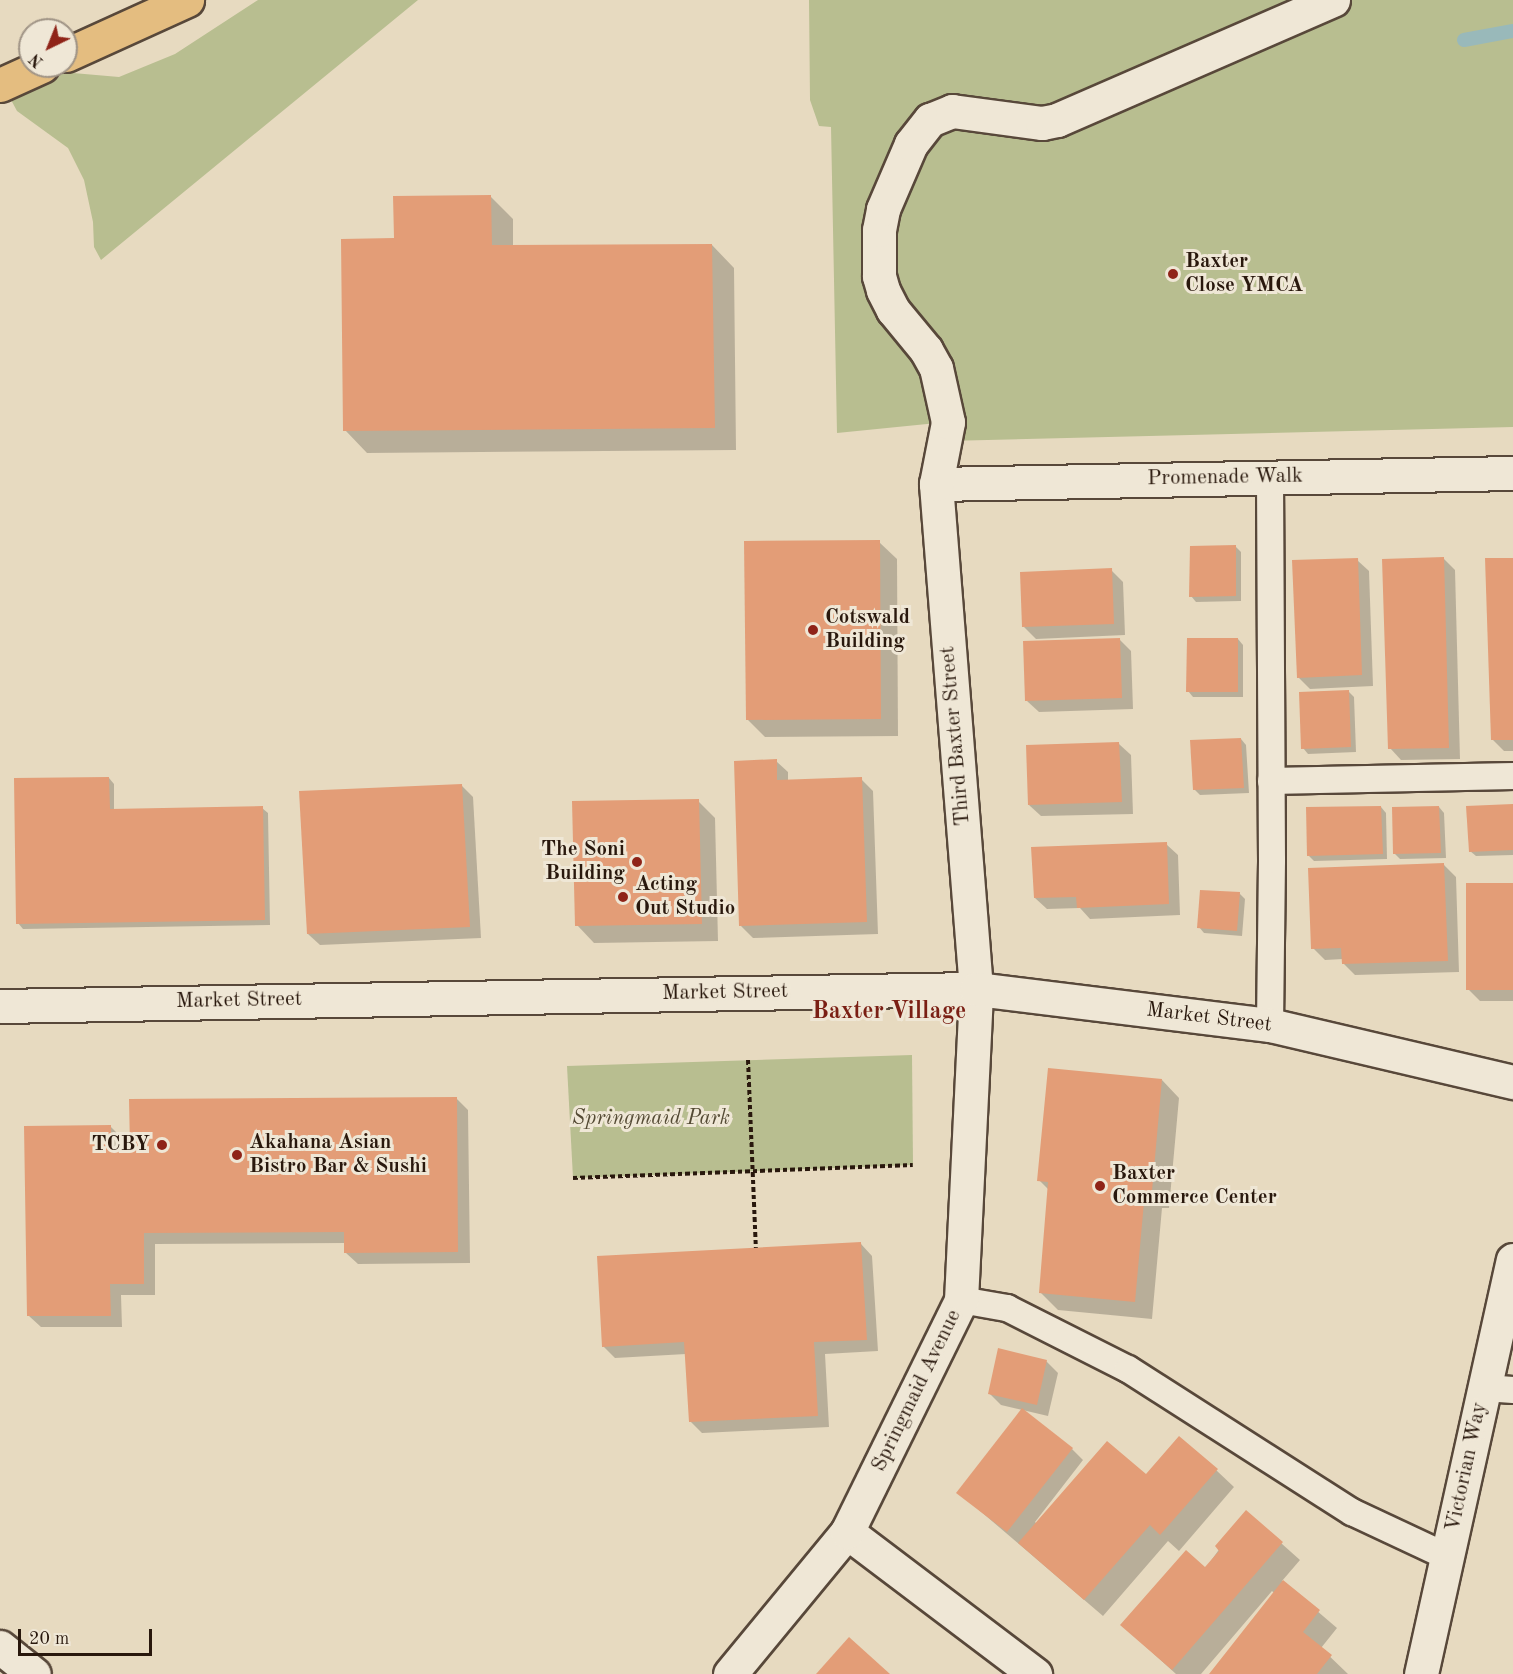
<!DOCTYPE html>
<style>
body{margin:0}
#map{position:relative;width:1513px;height:1674px;overflow:hidden;background:#e7dac0;font-family:"Old Standard TT",serif}
div>[style]{position:absolute}
.green>*{inset:0;background:#b8be90}
.shadow>*{inset:0;background:#0003}
.stream>*{height:14px;margin:-7px;padding:0 7px;transform-origin:7px;border-radius:7px;background:#99b9ba}
.building>*{inset:0;background:#e39d77}
.path>*{height:4px;margin-top:-2px;transform-origin:0;background:repeating-linear-gradient(90deg,#29180d 0 4.5px,transparent 0 7.5px)}
.roads{filter:drop-shadow(2px 0 #58483a) drop-shadow(-2px 0 #58483a) drop-shadow(0 2px #58483a) drop-shadow(0 -2px #58483a)}
.service>*{height:26px;margin:-13px;padding:0 13px;transform-origin:13px;border-radius:13px;background:#efe7d6}
.minor>*{height:33px;margin:-16.5px;padding:0 16.5px;transform-origin:16.5px;border-radius:16.5px;background:#efe7d6}
.tertiary>*{height:33px;margin:-16.5px;padding:0 16.5px;transform-origin:16.5px;border-radius:16.5px;background:#efe7d6}
.motorway>*{height:33px;margin:-16.5px;padding:0 16.5px;transform-origin:16.5px;border-radius:16.5px;background:#e4bd80}
.dots>*{width:16px;height:16px;translate:-50% -50%;box-sizing:border-box;border:3px solid #efe7d6;border-radius:50%}
span{translate:-50% -50%;white-space:nowrap;text-align:center;line-height:1.15;-webkit-text-stroke:6px #efe7d6;paint-order:stroke}
.poi-label{font-size:21px;color:#29180d;font-weight:700}
.left{translate:0 -50%;text-align:left}
.right{translate:-100% -50%;text-align:right}
.street-label{font-size:21px;color:#29180d}
.park-label{font-size:21px;color:#544a34;font-style:italic}
.quarter-label{font-size:24px;color:#7a1f14;font-weight:700}
.north{position:absolute;left:18px;top:18px;width:60px;height:60px;box-sizing:border-box;background:#efe7d6;border:2px solid #a09486;border-radius:50%;rotate:223deg;font-size:16px;font-weight:700;line-height:24px;text-align:center;color:#29180d}
.north::after{content:'';display:block;margin:auto;width:21px;height:27px;background:#8f2418;clip-path:polygon(50% 0,100% 100%,50% 72%,0 100%)}
.scale{position:absolute;left:18px;top:1629px;width:134px;height:27px;box-sizing:border-box;border:3px solid #29180d;border-top:0;padding-left:8px;font-size:18px;line-height:21px;white-space:nowrap;color:#29180d;-webkit-text-stroke:4px #efe7d6;paint-order:stroke}
</style>
<div id="map">
<div class="green">
<i style="clip-path:polygon(258px 0,418px 0,101px 260px,94px 247px,93px 222px,84px 180px,68px 148px,17px 111px,3px 85px,57px 66px,73px 73px,119px 77px,175px 54px)"></i>
<i style="clip-path:polygon(809px 0,1513px 0,1513px 427px,946px 441px,947px 422px,837px 433px,831px 127px,819px 126px,810px 100px)"></i>
<i style="clip-path:polygon(912px 1055px,913px 1165px,573px 1178px,567px 1066px)"></i>
</div>
<div class="shadow">
<i style="clip-path:polygon(490px 196px,513px 219px,513px 247px,712px 245px,734px 268px,736px 450px,367px 453px,345px 430px,395px 240px)"></i>
<i style="clip-path:polygon(879px 542px,897px 559px,898px 736px,765px 737px,748px 720px)"></i>
<i style="clip-path:polygon(1236px 547px,1241px 552px,1241px 601px,1196px 602px,1191px 596px)"></i>
<i style="clip-path:polygon(1443px 558px,1455px 570px,1460px 759px,1401px 760px,1390px 748px)"></i>
<i style="clip-path:polygon(1513px 559px,1513px 751px,1504px 751px,1492px 739px)"></i>
<i style="clip-path:polygon(1357px 560px,1369px 571px,1373px 686px,1310px 689px,1298px 677px)"></i>
<i style="clip-path:polygon(1111px 570px,1123px 582px,1125px 635px,1036px 639px,1024px 627px)"></i>
<i style="clip-path:polygon(1119px 639px,1131px 651px,1133px 709px,1039px 712px,1027px 701px)"></i>
<i style="clip-path:polygon(1238px 639px,1243px 645px,1243px 697px,1193px 697px,1188px 691px)"></i>
<i style="clip-path:polygon(1349px 692px,1354px 697px,1356px 752px,1308px 754px,1303px 748px)"></i>
<i style="clip-path:polygon(1241px 739px,1246px 745px,1249px 793px,1200px 795px,1194px 789px)"></i>
<i style="clip-path:polygon(1119px 744px,1131px 755px,1133px 814px,1041px 816px,1029px 805px)"></i>
<i style="clip-path:polygon(776px 761px,788px 772px,788px 781px,861px 779px,873px 791px,878px 934px,753px 938px,741px 926px)"></i>
<i style="clip-path:polygon(109px 778px,114px 784px,114px 810px,262px 808px,268px 813px,270px 925px,23px 929px,18px 923px)"></i>
<i style="clip-path:polygon(461px 785px,473px 797px,481px 938px,320px 945px,308px 934px)"></i>
<i style="clip-path:polygon(698px 801px,715px 818px,718px 941px,594px 943px,577px 925px)"></i>
<i style="clip-path:polygon(1513px 805px,1513px 855px,1476px 856px,1470px 851px)"></i>
<i style="clip-path:polygon(1381px 807px,1386px 813px,1387px 859px,1314px 861px,1308px 855px)"></i>
<i style="clip-path:polygon(1439px 807px,1444px 813px,1446px 858px,1400px 859px,1394px 853px)"></i>
<i style="clip-path:polygon(1166px 844px,1178px 855px,1180px 915px,1090px 919px,1080px 908px,1047px 909px,1035px 898px)"></i>
<i style="clip-path:polygon(1444px 865px,1456px 877px,1459px 972px,1355px 975px,1343px 963px,1343px 959px,1325px 960px,1313px 948px)"></i>
<i style="clip-path:polygon(1513px 885px,1513px 1001px,1480px 1001px,1468px 989px)"></i>
<i style="clip-path:polygon(1239px 893px,1245px 899px,1242px 936px,1204px 933px,1199px 927px)"></i>
<i style="clip-path:polygon(1162px 1080px,1179px 1098px,1169px 1208px,1162px 1208px,1152px 1319px,1058px 1310px,1040px 1292px,1049px 1190px,1039px 1180px)"></i>
<i style="clip-path:polygon(456px 1098px,468px 1110px,470px 1263px,358px 1264px,346px 1253px,346px 1243px,155px 1244px,155px 1295px,121px 1295px,122px 1327px,41px 1327px,29px 1316px,110px 1126px,122px 1138px,122px 1149px,132px 1149px)"></i>
<i style="clip-path:polygon(861px 1244px,872px 1256px,878px 1351px,825px 1354px,829px 1427px,702px 1433px,690px 1421px,686px 1354px,615px 1358px,603px 1346px)"></i>
<i style="clip-path:polygon(1046px 1361px,1058px 1373px,1048px 1416px,1001px 1405px,990px 1394px)"></i>
<i style="clip-path:polygon(1072px 1449px,1083px 1460px,1035px 1522px,1037px 1524px,1146px 1476px,1216px 1470px,1234px 1487px,1179px 1551px,1168px 1541px,1103px 1616px,958px 1492px)"></i>
<i style="clip-path:polygon(1246px 1512px,1300px 1560px,1282px 1581px,1337px 1628px,1321px 1648px,1348px 1674px,1211px 1674px,1274px 1593px,1272px 1591px,1201px 1674px,1176px 1674px,1122px 1625px,1205px 1569px)"></i>
</div>
<div class="stream">
<i style="left:1464px;top:40px;width:50px;rotate:-10.4deg"></i>
</div>
<div class="building">
<i style="clip-path:polygon(491px 195px,492px 245px,712px 244px,715px 428px,343px 431px,341px 239px,394px 238px,393px 196px)"></i>
<i style="clip-path:polygon(880px 540px,881px 719px,746px 720px,744px 541px)"></i>
<i style="clip-path:polygon(1236px 545px,1236px 596px,1189px 597px,1190px 546px)"></i>
<i style="clip-path:polygon(1444px 557px,1449px 748px,1388px 749px,1382px 559px)"></i>
<i style="clip-path:polygon(1358px 558px,1362px 675px,1297px 678px,1292px 560px)"></i>
<i style="clip-path:polygon(1485px 558px,1513px 558px,1513px 740px,1491px 740px)"></i>
<i style="clip-path:polygon(1112px 568px,1114px 624px,1022px 627px,1020px 572px)"></i>
<i style="clip-path:polygon(1120px 638px,1122px 698px,1025px 701px,1023px 641px)"></i>
<i style="clip-path:polygon(1187px 638px,1238px 638px,1238px 692px,1186px 692px)"></i>
<i style="clip-path:polygon(1349px 690px,1351px 747px,1301px 749px,1299px 692px)"></i>
<i style="clip-path:polygon(1241px 738px,1244px 788px,1193px 790px,1190px 740px)"></i>
<i style="clip-path:polygon(1119px 742px,1122px 802px,1028px 805px,1026px 745px)"></i>
<i style="clip-path:polygon(777px 759px,777px 780px,862px 777px,867px 922px,739px 926px,734px 761px)"></i>
<i style="clip-path:polygon(109px 777px,110px 809px,263px 806px,265px 920px,16px 924px,14px 778px)"></i>
<i style="clip-path:polygon(462px 784px,470px 927px,307px 934px,299px 791px)"></i>
<i style="clip-path:polygon(699px 799px,702px 924px,575px 926px,572px 801px)"></i>
<i style="clip-path:polygon(1513px 804px,1513px 850px,1469px 852px,1466px 806px)"></i>
<i style="clip-path:polygon(1381px 806px,1383px 854px,1307px 856px,1306px 807px)"></i>
<i style="clip-path:polygon(1439px 806px,1441px 853px,1393px 854px,1392px 807px)"></i>
<i style="clip-path:polygon(1167px 842px,1169px 904px,1077px 908px,1076px 897px,1034px 898px,1031px 847px)"></i>
<i style="clip-path:polygon(1444px 863px,1448px 961px,1342px 964px,1341px 948px,1311px 949px,1308px 868px)"></i>
<i style="clip-path:polygon(1466px 883px,1513px 883px,1513px 990px,1466px 990px)"></i>
<i style="clip-path:polygon(1200px 890px,1240px 892px,1237px 931px,1197px 928px)"></i>
<i style="clip-path:polygon(1048px 1068px,1162px 1079px,1152px 1191px,1145px 1191px,1135px 1302px,1039px 1293px,1048px 1182px,1037px 1181px)"></i>
<i style="clip-path:polygon(457px 1097px,458px 1252px,344px 1253px,344px 1232px,144px 1233px,144px 1284px,110px 1284px,111px 1316px,27px 1316px,24px 1126px,111px 1125px,111px 1148px,130px 1148px,129px 1099px)"></i>
<i style="clip-path:polygon(861px 1242px,867px 1340px,814px 1342px,818px 1416px,689px 1422px,684px 1342px,602px 1347px,597px 1256px)"></i>
<i style="clip-path:polygon(998px 1348px,1047px 1360px,1037px 1405px,988px 1394px)"></i>
<i style="clip-path:polygon(1022px 1408px,1073px 1448px,1007px 1532px,956px 1493px)"></i>
<i style="clip-path:polygon(1179px 1436px,1218px 1469px,1160px 1535px,1150px 1525px,1084px 1600px,1018px 1543px,1107px 1441px,1146px 1474px)"></i>
<i style="clip-path:polygon(1246px 1510px,1283px 1542px,1172px 1670px,1120px 1625px,1186px 1550px,1205px 1567px,1219px 1551px,1215px 1546px)"></i>
<i style="clip-path:polygon(1283px 1580px,1320px 1610px,1303px 1632px,1332px 1655px,1317px 1674px,1209px 1674px)"></i>
<i style="clip-path:polygon(849px 1637px,890px 1674px,816px 1674px)"></i>
</div>
<div class="path">
<i style="left:748px;top:1060px;width:188px;rotate:87.6deg"></i>
<i style="left:573px;top:1178px;width:340px;rotate:-2.2deg"></i>
</div>
<div class="roads">
<div class="service">
<i style="left:1271px;top:781px;width:242px;rotate:-1.2deg"></i>
<i style="left:1270px;top:1025px;width:165px;rotate:-89.3deg"></i>
<i style="left:1272px;top:860px;width:383px;rotate:-90.3deg"></i>
<i style="left:961px;top:1300px;width:47px;rotate:9.9deg"></i>
<i style="left:1007px;top:1308px;width:136px;rotate:26.8deg"></i>
<i style="left:1128px;top:1369px;width:266px;rotate:32.6deg"></i>
<i style="left:1352px;top:1512px;width:106px;rotate:25.1deg"></i>
<i style="left:1485px;top:1388px;width:28px;rotate:4deg"></i>
</div>
<div class="minor">
<i style="left:936px;top:484px;width:577px;rotate:-1.09deg"></i>
<i style="left:847px;top:1532px;width:236px;rotate:37.1deg"></i>
<i style="left:0;top:1647px;width:43px;rotate:38.5deg"></i>
<i style="left:730px;top:1674px;width:184px;rotate:-50.5deg"></i>
<i style="left:847px;top:1532px;width:258px;rotate:-63.8deg"></i>
<i style="left:961px;top:1300px;width:311px;rotate:-87.2deg"></i>
<i style="left:976px;top:989px;width:507px;rotate:-94.53deg"></i>
<i style="left:936px;top:484px;width:63px;rotate:-79deg"></i>
<i style="left:948px;top:422px;width:55px;rotate:-102.5deg"></i>
<i style="left:936px;top:368px;width:21px;rotate:-119deg"></i>
<i style="left:926px;top:350px;width:52px;rotate:-129.5deg"></i>
<i style="left:893px;top:310px;width:22px;rotate:-117deg"></i>
<i style="left:883px;top:290px;width:15px;rotate:-106deg"></i>
<i style="left:879px;top:276px;width:46px;rotate:-90deg"></i>
<i style="left:879px;top:230px;width:21px;rotate:-79deg"></i>
<i style="left:883px;top:209px;width:71px;rotate:-66.7deg"></i>
<i style="left:911px;top:144px;width:31px;rotate:-52deg"></i>
<i style="left:930px;top:120px;width:24px;rotate:-22deg"></i>
<i style="left:952px;top:111px;width:91px;rotate:7.6deg"></i>
<i style="left:1042px;top:123px;width:15px;rotate:-11deg"></i>
<i style="left:1057px;top:120px;width:301px;rotate:-23.5deg"></i>
<i style="left:1421px;top:1674px;width:424px;rotate:-77.5deg"></i>
</div>
<div class="tertiary">
<i style="left:0;top:1006px;width:976px;rotate:-1deg"></i>
<i style="left:976px;top:989px;width:296px;rotate:7deg"></i>
<i style="left:1270px;top:1025px;width:250px;rotate:13.2deg"></i>
</div>
<div class="motorway">
<i style="left:66px;top:55px;width:133px;rotate:-24.4deg"></i>
<i style="left:0;top:85px;width:46px;rotate:-24.3deg"></i>
</div>
</div>
<div class="dots">
<i style="left:1173px;top:274px;background:#8f2418"></i>
<i style="left:813px;top:630px;background:#8f2418"></i>
<i style="left:637px;top:862px;background:#8f2418"></i>
<i style="left:623px;top:897px;background:#8f2418"></i>
<i style="left:162px;top:1145px;background:#8f2418"></i>
<i style="left:237px;top:1155px;background:#8f2418"></i>
<i style="left:1100px;top:1186px;background:#8f2418"></i>
</div>
<div class="poi-label">
<span class="left" style="left:1185px;top:274px">Baxter<br>Close YMCA</span>
<span class="left" style="left:825px;top:630px">Cotswald<br>Building</span>
<span class="right" style="left:625px;top:862px">The Soni<br>Building</span>
<span class="left" style="left:635px;top:897px">Acting<br>Out Studio</span>
<span class="left" style="left:249px;top:1155px">Akahana Asian<br>Bistro Bar &amp; Sushi</span>
<span class="right" style="left:150px;top:1145px">TCBY</span>
<span class="left" style="left:1112px;top:1186px">Baxter<br>Commerce Center</span>
</div>
<div class="street-label">
<span style="left:1225px;top:478px;rotate:-1deg">Promenade Walk</span>
<span style="left:956px;top:736px;rotate:-95deg">Third Baxter Street</span>
<span style="left:725px;top:993px;rotate:-1deg">Market Street</span>
<span style="left:239px;top:1001px;rotate:-1deg">Market Street</span>
<span style="left:1209px;top:1018px;rotate:7deg">Market Street</span>
<span style="left:917px;top:1391px;rotate:-64deg">Springmaid Avenue</span>
<span style="left:1467px;top:1467px;rotate:-78deg">Victorian Way</span>
</div>
<div class="park-label">
<span style="left:651px;top:1119px">Springmaid Park</span>
</div>
<div class="quarter-label">
<span style="left:889px;top:1013px">Baxter Village</span>
</div>
<div class="north">N</div>
<div class="scale">20 m</div>
</div>
